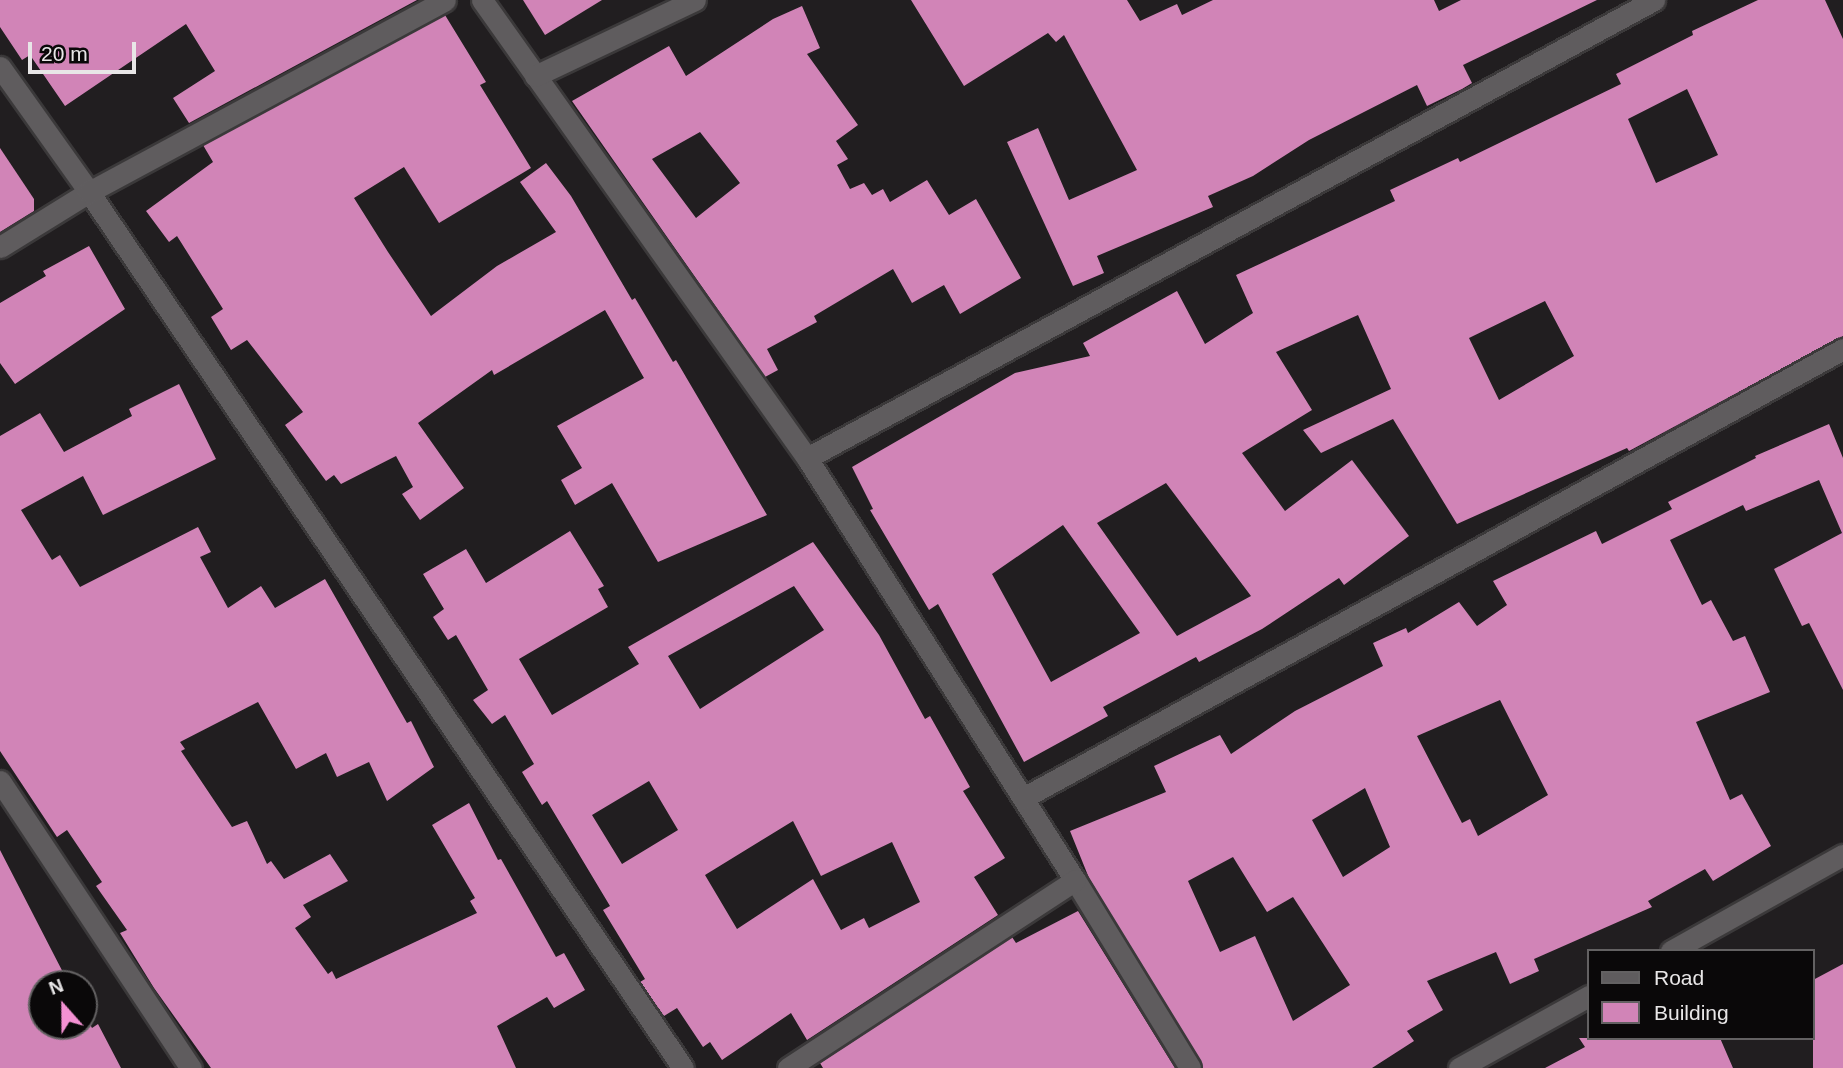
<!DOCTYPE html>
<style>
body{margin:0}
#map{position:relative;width:1843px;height:1068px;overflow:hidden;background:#211e20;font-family:Arial,sans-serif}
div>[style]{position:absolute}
.building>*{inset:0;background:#d184b7}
.roads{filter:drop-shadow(2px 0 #3b393a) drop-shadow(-2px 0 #3b393a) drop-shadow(0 2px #3b393a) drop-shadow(0 -2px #3b393a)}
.minor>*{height:21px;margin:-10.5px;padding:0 10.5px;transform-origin:10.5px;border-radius:10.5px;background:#5f5c5e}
span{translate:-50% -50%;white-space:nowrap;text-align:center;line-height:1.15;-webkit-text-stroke:7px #0a0809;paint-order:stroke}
.legend{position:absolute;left:1587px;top:949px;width:228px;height:91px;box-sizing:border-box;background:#0a0809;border:2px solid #636162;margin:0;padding:9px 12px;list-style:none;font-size:21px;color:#e8e6e7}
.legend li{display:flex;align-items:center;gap:14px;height:35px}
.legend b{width:35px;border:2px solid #636162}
.north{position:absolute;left:28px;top:970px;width:70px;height:70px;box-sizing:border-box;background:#0a0809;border:2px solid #636162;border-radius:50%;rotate:339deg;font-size:19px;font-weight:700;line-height:28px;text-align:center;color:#e8e6e7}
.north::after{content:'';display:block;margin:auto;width:24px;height:32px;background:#f491d3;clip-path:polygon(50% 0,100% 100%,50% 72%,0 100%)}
.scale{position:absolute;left:28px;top:42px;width:108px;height:32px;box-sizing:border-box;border:4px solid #e8e6e7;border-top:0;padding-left:9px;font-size:21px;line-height:24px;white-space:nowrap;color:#e8e6e7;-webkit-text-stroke:5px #0a0809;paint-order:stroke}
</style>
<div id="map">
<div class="building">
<i style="clip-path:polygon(0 0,417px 0,189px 123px,173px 98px,215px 71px,186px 24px,65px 106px,30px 55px,22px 60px,0 27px)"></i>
<i style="clip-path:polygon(523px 0,602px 0,545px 35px)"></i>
<i style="clip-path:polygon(911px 0,1127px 0,1140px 21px,1177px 4px,1182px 15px,1213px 0,1434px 0,1439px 11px,1461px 0,1597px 0,1463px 65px,1472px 83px,1462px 89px,1427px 106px,1417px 85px,1309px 140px,1253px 176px,1208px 196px,1213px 207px,1097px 256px,1104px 273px,1073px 286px,1007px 142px,1038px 128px,1069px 200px,1137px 170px,1064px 35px,1056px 42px,1048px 33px,964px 86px)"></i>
<i style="clip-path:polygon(evenodd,1758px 0,1825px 0,1843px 39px,1843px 336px,1629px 451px,1627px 448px,1457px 524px,1393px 419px,1321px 453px,1303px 430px,1391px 389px,1358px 315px,1276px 352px,1312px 410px,1242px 453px,1285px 511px,1352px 460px,1409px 536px,1344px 585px,1339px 578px,1262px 629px,1199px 662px,1196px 657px,1103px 707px,1108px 716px,1024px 762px,938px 604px,929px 610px,870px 510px,873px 509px,852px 467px,1015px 373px,1090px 356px,1083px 343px,1177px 291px,1205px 344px,1253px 313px,1236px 275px,1395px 201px,1390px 190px,1458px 158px,1460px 162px,1621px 84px,1616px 74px,1693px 35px,1692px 31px,1758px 0,1687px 89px,1718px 155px,1656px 183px,1628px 119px,1687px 89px,1758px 0,1545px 301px,1574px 356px,1499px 400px,1469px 338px,1545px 301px,1758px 0,1166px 483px,1251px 596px,1177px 636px,1097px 523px,1166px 483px,1758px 0,1063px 525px,1140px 633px,1051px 682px,992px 574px,1063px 525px)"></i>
<i style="clip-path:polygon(evenodd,802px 6px,820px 48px,807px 54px,858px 125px,836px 141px,848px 159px,837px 165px,850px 189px,864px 183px,872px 195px,883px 189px,890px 202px,927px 180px,949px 215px,976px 199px,1021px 278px,960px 314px,944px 285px,912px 303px,893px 269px,814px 316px,817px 322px,767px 349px,778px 370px,765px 377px,572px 101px,669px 46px,686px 76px,773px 19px,802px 6px,700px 132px,740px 183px,696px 218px,652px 159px,700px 132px)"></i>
<i style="clip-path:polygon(445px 15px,486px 82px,480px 85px,531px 168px,439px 223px,404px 167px,354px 198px,388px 252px,431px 316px,497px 266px,556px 232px,520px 182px,546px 163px,571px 196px,632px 300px,635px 298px,673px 362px,676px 360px,767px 515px,658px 562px,612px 483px,575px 505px,561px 480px,582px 468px,557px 426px,644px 378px,605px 310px,494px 375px,492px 370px,418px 423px,464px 488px,420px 520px,402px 494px,413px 487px,396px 456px,341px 484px,334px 475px,326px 481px,285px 425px,303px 412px,247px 340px,231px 350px,211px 317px,223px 309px,177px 236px,169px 242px,146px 211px,213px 162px,203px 145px)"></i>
<i style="clip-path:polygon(0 148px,34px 199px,34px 211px,0 232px)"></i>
<i style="clip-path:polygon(89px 246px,125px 309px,15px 384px,0 363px,0 303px,46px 276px,43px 271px)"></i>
<i style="clip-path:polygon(179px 384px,216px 459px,103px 515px,83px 476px,21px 510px,52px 560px,60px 555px,80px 587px,198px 527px,211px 552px,200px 557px,228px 608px,261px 586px,275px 608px,325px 579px,407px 723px,411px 721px,434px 767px,387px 801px,369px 762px,337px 777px,326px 753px,296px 769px,258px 702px,180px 742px,185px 749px,181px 751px,232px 827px,247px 821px,267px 864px,271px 861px,284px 879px,330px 854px,348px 881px,303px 905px,311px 917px,295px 928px,328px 974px,332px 971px,336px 979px,477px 913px,470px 901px,475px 898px,432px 825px,469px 803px,498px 860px,501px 859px,556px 957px,564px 953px,585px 990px,554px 1008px,547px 997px,497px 1026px,516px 1068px,211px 1068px,154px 988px,120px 933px,127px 930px,96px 886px,102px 882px,67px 830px,57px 837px,0 751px,0 436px,40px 413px,64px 452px,132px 416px,129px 409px)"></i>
<i style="clip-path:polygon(evenodd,1829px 424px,1843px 458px,1843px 690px,1809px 623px,1802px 626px,1774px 569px,1842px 533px,1819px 480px,1746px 511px,1743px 505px,1670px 540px,1702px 605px,1711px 600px,1733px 641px,1745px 636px,1770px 692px,1696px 722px,1730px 800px,1742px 794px,1771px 846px,1713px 881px,1705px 869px,1648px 901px,1652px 907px,1534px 959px,1539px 971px,1510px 984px,1496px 952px,1427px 981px,1443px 1010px,1407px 1031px,1414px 1041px,1372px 1068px,1203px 1068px,1089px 878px,1070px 831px,1166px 792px,1154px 766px,1220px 735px,1231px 754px,1295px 711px,1383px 666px,1373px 643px,1406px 628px,1408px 633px,1459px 602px,1477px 626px,1507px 605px,1493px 581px,1596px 531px,1602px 544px,1672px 509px,1668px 502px,1756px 458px,1755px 456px,1829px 424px,1500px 700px,1548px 795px,1478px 836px,1470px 819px,1462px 823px,1417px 736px,1500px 700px,1829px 424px,1365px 788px,1390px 847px,1343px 877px,1312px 820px,1365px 788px,1829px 424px,1233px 857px,1267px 912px,1293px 897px,1350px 985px,1293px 1021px,1255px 936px,1220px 952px,1188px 881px,1233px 857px)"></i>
<i style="clip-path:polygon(evenodd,570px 531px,604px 586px,598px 589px,608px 607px,519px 659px,552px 715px,639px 664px,628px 647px,813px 542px,879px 635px,925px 719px,930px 716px,970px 787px,963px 791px,1005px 858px,974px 877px,998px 915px,807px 1040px,791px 1013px,722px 1060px,710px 1042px,703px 1047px,677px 1008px,664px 1016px,640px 982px,645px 979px,603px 910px,610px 906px,547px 801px,542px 805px,522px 772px,534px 764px,505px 715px,492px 724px,473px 700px,488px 690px,456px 635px,448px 640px,433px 617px,444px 609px,423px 574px,466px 549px,486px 583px,570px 531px,794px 586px,824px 630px,700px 709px,668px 656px,794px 586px,570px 531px,649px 781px,678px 830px,622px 864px,592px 815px,649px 781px,570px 531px,793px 821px,821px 876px,892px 842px,920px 902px,869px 928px,864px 918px,841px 930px,813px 879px,737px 929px,705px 875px,793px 821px)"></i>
<i style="clip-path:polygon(0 850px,69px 984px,42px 984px,42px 1026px,84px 1026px,84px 1013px,92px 1028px,98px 1024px,121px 1068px,0 1068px)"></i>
<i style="clip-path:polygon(1078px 911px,1175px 1068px,823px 1068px,820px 1063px,1012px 937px,1016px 943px)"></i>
<i style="clip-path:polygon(1843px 964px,1843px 1068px,1813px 1068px,1813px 980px)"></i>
<i style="clip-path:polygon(1579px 1038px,1720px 1038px,1733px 1068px,1545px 1068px,1585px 1047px)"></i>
</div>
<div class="roads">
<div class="minor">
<i style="left:482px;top:0;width:562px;rotate:54.64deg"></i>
<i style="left:807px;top:458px;width:500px;rotate:57.6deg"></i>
<i style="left:1075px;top:880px;width:220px;rotate:58.5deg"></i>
<i style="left:0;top:67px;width:153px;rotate:54.5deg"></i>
<i style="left:89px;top:192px;width:1058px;rotate:55.86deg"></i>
<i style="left:535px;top:76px;width:177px;rotate:-25.4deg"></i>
<i style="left:0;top:247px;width:105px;rotate:-31.7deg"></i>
<i style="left:89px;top:192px;width:404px;rotate:-28.3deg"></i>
<i style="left:807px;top:458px;width:963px;rotate:-28.4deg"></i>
<i style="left:0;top:781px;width:345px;rotate:56.4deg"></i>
<i style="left:1023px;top:798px;width:935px;rotate:-28.7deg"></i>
<i style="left:1671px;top:951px;width:197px;rotate:-29.2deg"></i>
<i style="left:788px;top:1068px;width:343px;rotate:-33.2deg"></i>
<i style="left:1459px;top:1068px;width:149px;rotate:-29deg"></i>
</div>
</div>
<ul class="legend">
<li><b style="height:9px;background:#5f5c5e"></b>Road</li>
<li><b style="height:19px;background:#d184b7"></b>Building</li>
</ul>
<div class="north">N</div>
<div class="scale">20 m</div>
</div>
